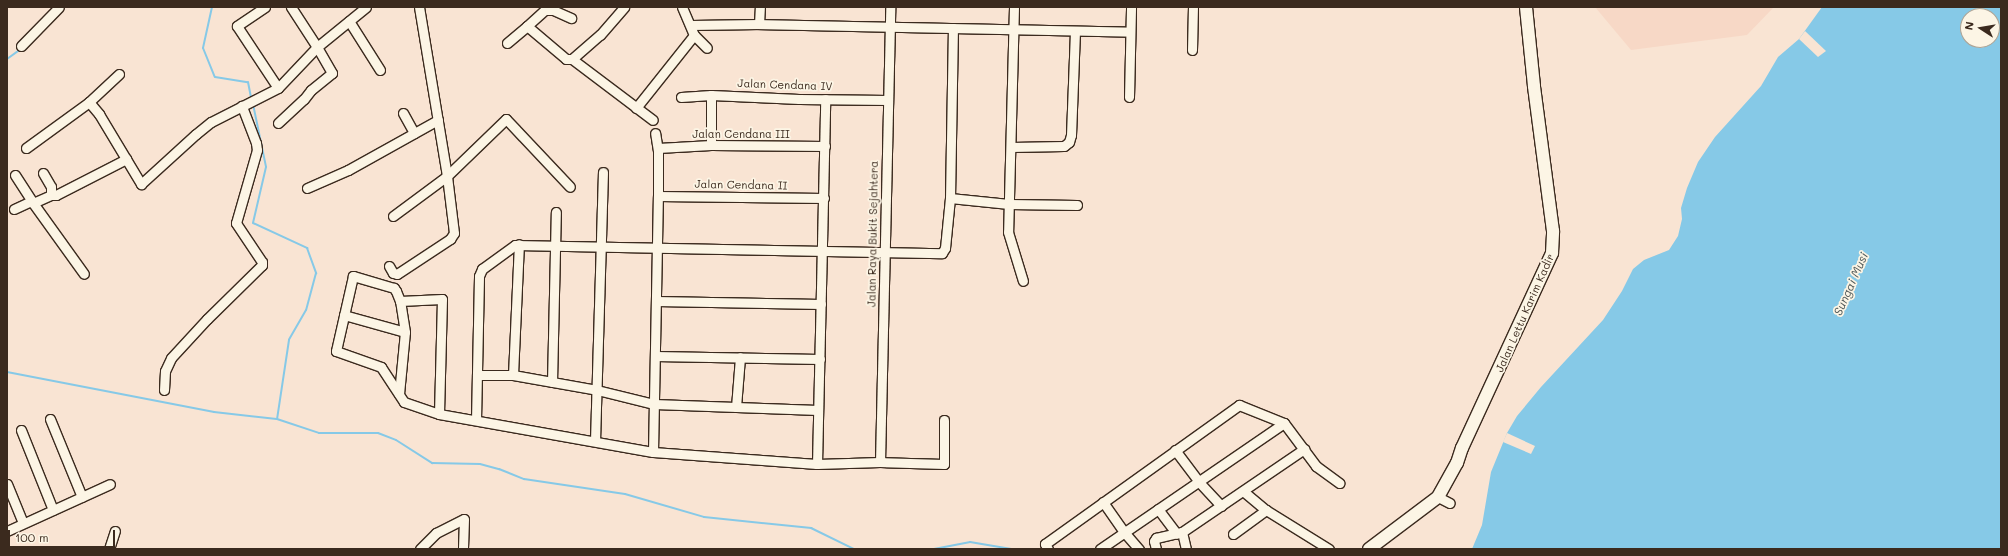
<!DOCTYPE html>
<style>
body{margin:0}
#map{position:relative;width:2008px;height:556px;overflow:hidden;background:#f9e4d3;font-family:Mali,sans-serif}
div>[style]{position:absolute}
.built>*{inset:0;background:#f7d8c6}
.water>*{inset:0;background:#86c9e7}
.pier>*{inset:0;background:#f9e4d3}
.stream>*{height:2px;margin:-1px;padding:0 1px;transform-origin:1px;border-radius:1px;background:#86c9e7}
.roads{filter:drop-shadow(1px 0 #3b2a1e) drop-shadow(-1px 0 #3b2a1e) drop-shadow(0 1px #3b2a1e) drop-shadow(0 -1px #3b2a1e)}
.street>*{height:9px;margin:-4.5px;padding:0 4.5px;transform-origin:4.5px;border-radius:4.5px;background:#fcf5e5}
.secondary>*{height:12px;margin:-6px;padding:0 6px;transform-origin:6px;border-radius:6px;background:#fcf5e5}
span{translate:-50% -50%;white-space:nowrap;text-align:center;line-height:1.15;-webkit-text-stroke:3.5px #fcf5e5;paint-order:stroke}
.street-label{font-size:11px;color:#3b2a1e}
.water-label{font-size:12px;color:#525a5a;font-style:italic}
.frame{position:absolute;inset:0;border:8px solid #3b2a1e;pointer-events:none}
.north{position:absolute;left:1960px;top:8px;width:40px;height:40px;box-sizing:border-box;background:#fcf5e5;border:1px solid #afa495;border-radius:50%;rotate:282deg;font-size:11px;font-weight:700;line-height:16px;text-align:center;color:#3b2a1e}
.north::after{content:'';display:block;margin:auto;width:14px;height:18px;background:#3b2a1e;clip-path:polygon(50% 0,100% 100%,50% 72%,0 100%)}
.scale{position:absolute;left:8px;top:530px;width:107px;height:18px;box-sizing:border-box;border:2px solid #3b2a1e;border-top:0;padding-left:5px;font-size:12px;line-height:14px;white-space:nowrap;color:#3b2a1e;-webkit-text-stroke:3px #fcf5e5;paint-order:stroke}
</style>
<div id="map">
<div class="built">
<i style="clip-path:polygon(1595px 7px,1774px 7px,1747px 35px,1631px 50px)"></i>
</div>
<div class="water">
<i style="clip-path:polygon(evenodd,1822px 7px,2001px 7px,2001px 549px,1472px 549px,1482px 525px,1491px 472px,1507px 433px,1517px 416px,1541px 387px,1603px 320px,1622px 291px,1633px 269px,1644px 260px,1669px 250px,1678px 236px,1682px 219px,1681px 208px,1687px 188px,1698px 162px,1715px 137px,1761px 86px,1778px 57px,1799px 39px,1822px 7px,1968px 16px,1992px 16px,1992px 40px,1968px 40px,1968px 16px)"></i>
</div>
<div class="pier">
<i style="clip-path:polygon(1805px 31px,1826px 51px,1818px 57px,1799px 39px)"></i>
<i style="clip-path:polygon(1507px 433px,1535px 446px,1531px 454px,1503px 442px)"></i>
</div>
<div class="stream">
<i style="left:212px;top:7px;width:42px;rotate:102.4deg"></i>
<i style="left:203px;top:48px;width:31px;rotate:68deg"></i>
<i style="left:215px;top:77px;width:33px;rotate:9deg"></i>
<i style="left:248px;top:82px;width:15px;rotate:79deg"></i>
<i style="left:47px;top:25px;width:10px;rotate:-45deg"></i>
<i style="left:7px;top:59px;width:19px;rotate:-36deg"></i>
<i style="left:253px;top:104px;width:64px;rotate:78.3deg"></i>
<i style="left:266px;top:167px;width:57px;rotate:103.1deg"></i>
<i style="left:253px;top:223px;width:60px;rotate:24.8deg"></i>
<i style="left:307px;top:248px;width:27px;rotate:70deg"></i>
<i style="left:316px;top:273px;width:38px;rotate:105deg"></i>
<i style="left:306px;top:310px;width:34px;rotate:120deg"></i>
<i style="left:289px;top:340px;width:80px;rotate:98.6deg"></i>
<i style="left:7px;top:372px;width:211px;rotate:10.9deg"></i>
<i style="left:214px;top:412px;width:63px;rotate:6.3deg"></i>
<i style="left:277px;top:419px;width:44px;rotate:18.4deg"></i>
<i style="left:319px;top:433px;width:59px"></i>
<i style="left:378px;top:433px;width:19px;rotate:21deg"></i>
<i style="left:396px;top:440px;width:43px;rotate:32.6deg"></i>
<i style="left:432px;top:463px;width:48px;rotate:1.2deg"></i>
<i style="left:480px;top:464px;width:20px;rotate:15deg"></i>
<i style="left:499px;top:469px;width:27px;rotate:22deg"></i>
<i style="left:524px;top:479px;width:102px;rotate:8.4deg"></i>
<i style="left:625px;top:494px;width:82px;rotate:16.2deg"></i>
<i style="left:704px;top:517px;width:108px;rotate:5.9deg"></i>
<i style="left:811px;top:528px;width:48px;rotate:26deg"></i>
<i style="left:934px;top:549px;width:37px;rotate:-11deg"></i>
<i style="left:970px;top:542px;width:42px;rotate:9.7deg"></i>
</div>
<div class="roads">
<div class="street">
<i style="left:265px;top:7px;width:34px;rotate:146deg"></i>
<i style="left:237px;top:26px;width:74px;rotate:56.5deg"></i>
<i style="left:682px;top:7px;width:30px;rotate:67deg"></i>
<i style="left:694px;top:35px;width:18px;rotate:45deg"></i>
<i style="left:1014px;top:7px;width:225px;rotate:91.5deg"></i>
<i style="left:1008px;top:232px;width:51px;rotate:73deg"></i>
<i style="left:349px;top:21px;width:58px;rotate:57.7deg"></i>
<i style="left:759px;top:24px;width:17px;rotate:-87deg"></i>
<i style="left:691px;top:25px;width:68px;rotate:-0.8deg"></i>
<i style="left:759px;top:24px;width:371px;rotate:1.2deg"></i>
<i style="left:527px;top:26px;width:24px;rotate:-42deg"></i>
<i style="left:545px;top:10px;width:8px"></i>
<i style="left:553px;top:10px;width:20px;rotate:24deg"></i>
<i style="left:507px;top:43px;width:26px;rotate:-40deg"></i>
<i style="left:527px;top:26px;width:51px;rotate:40.2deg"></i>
<i style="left:566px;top:59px;width:6px"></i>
<i style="left:572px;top:59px;width:101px;rotate:37deg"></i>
<i style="left:21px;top:46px;width:54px;rotate:-45.7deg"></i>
<i style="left:1192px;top:50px;width:43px;rotate:-88.7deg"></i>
<i style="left:572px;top:59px;width:37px;rotate:-41deg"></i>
<i style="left:600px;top:35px;width:37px;rotate:-49deg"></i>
<i style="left:119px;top:74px;width:41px;rotate:137deg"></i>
<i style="left:89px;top:102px;width:16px;rotate:50deg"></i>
<i style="left:99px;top:114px;width:82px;rotate:59deg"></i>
<i style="left:141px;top:184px;width:74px;rotate:-42.3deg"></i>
<i style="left:196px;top:134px;width:19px;rotate:-39deg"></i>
<i style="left:211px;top:122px;width:75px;rotate:-26.9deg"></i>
<i style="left:278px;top:88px;width:57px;rotate:-46.4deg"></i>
<i style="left:317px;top:47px;width:63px;rotate:-39.2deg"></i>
<i style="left:681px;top:97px;width:30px;rotate:-4deg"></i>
<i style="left:711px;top:95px;width:88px;rotate:2.6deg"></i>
<i style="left:799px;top:99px;width:89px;rotate:0.6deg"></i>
<i style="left:1129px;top:97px;width:90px;rotate:-88.7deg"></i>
<i style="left:636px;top:108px;width:93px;rotate:-51.5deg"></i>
<i style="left:403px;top:113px;width:23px;rotate:61deg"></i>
<i style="left:278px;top:123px;width:35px;rotate:-43deg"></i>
<i style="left:304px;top:99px;width:11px;rotate:-52deg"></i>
<i style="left:311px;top:90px;width:27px;rotate:-39deg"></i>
<i style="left:332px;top:73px;width:30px;rotate:-120deg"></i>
<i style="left:317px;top:47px;width:48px;rotate:-123deg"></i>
<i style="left:711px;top:145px;width:50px;rotate:-90deg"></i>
<i style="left:1011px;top:147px;width:53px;rotate:-1.1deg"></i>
<i style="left:1064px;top:146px;width:6px;rotate:-39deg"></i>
<i style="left:1069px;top:142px;width:7px;rotate:-74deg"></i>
<i style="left:1071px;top:135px;width:104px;rotate:-87.8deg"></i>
<i style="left:26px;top:148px;width:78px;rotate:-36.1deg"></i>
<i style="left:658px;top:148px;width:53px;rotate:-3.2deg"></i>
<i style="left:711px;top:145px;width:114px;rotate:0.5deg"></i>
<i style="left:43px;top:173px;width:16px;rotate:60deg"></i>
<i style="left:51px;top:187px;width:8px;rotate:90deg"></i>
<i style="left:51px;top:195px;width:5px"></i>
<i style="left:56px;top:195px;width:79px;rotate:-27.2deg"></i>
<i style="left:15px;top:175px;width:33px;rotate:57deg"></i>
<i style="left:307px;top:188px;width:45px;rotate:-23.7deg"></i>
<i style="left:348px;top:170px;width:103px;rotate:-29.1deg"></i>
<i style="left:51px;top:195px;width:20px;rotate:156deg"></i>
<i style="left:33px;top:203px;width:87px;rotate:54.3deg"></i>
<i style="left:658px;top:196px;width:166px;rotate:0.7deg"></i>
<i style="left:950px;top:198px;width:59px;rotate:5.8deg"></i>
<i style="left:1009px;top:204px;width:68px;rotate:0.8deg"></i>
<i style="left:14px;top:209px;width:19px;rotate:-25deg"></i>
<i style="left:393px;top:216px;width:67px;rotate:-36.5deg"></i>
<i style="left:447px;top:176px;width:82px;rotate:-44deg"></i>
<i style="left:506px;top:119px;width:93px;rotate:46.7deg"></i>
<i style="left:389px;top:266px;width:8px;rotate:60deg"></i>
<i style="left:393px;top:273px;width:4px;rotate:14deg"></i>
<i style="left:397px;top:274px;width:64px;rotate:-33.4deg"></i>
<i style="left:450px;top:239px;width:7px;rotate:-56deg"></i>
<i style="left:454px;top:233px;width:57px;rotate:-97deg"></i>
<i style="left:447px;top:176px;width:171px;rotate:-99.4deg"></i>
<i style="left:400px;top:301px;width:42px;rotate:-2.7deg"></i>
<i style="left:442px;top:299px;width:115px;rotate:91.5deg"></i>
<i style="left:656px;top:301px;width:165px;rotate:1deg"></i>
<i style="left:344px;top:315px;width:63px;rotate:15.6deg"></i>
<i style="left:655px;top:356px;width:165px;rotate:1deg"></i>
<i style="left:477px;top:375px;width:36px"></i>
<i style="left:513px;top:375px;width:85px;rotate:10.1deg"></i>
<i style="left:597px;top:390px;width:59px;rotate:13.8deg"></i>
<i style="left:654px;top:404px;width:164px;rotate:2.1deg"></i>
<i style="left:513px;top:375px;width:131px;rotate:-87.4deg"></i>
<i style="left:552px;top:382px;width:170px;rotate:-88.7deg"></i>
<i style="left:164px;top:390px;width:19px;rotate:-87deg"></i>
<i style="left:165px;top:371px;width:14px;rotate:-65deg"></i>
<i style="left:171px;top:358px;width:53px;rotate:-47.3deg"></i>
<i style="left:207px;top:319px;width:77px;rotate:-44.5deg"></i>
<i style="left:262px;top:265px;width:3px;rotate:-90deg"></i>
<i style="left:262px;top:262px;width:47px;rotate:-123.7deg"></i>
<i style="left:236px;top:223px;width:76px;rotate:-74deg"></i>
<i style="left:257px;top:150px;width:7px;rotate:-98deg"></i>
<i style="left:256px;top:143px;width:40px;rotate:-111deg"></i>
<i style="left:399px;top:394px;width:62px;rotate:-84.5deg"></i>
<i style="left:405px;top:332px;width:31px;rotate:-99deg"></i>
<i style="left:400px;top:301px;width:11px;rotate:-112deg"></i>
<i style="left:396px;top:291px;width:4px;rotate:-124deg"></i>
<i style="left:394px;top:288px;width:43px;rotate:-163.7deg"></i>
<i style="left:353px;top:276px;width:77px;rotate:102.8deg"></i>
<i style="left:336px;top:351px;width:48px;rotate:19.6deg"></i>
<i style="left:381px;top:367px;width:42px;rotate:56.7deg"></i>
<i style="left:404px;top:402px;width:37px;rotate:19deg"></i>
<i style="left:439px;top:414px;width:217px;rotate:10.1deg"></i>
<i style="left:653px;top:452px;width:164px;rotate:4.2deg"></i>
<i style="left:817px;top:464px;width:63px;rotate:-1.8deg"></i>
<i style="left:880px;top:462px;width:64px;rotate:1.8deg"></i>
<i style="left:944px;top:464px;width:44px;rotate:-90deg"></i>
<i style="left:736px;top:407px;width:50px;rotate:-85.4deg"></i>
<i style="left:50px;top:419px;width:84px;rotate:67.7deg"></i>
<i style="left:476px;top:420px;width:144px;rotate:-88.8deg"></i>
<i style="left:479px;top:276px;width:8px;rotate:-67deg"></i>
<i style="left:482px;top:269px;width:41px;rotate:-36deg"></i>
<i style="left:515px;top:245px;width:427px;rotate:1.1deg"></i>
<i style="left:942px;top:253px;width:6px;rotate:-59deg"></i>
<i style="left:945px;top:248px;width:50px;rotate:-84.3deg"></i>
<i style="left:950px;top:198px;width:170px;rotate:-89deg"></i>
<i style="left:21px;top:430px;width:86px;rotate:68.2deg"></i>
<i style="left:595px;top:441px;width:269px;rotate:-88.3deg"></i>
<i style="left:1175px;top:450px;width:39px;rotate:53deg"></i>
<i style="left:1198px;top:481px;width:34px;rotate:47deg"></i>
<i style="left:653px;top:452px;width:256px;rotate:-88.9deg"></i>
<i style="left:658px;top:196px;width:45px;rotate:-90deg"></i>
<i style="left:658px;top:151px;width:18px;rotate:-99deg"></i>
<i style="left:880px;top:462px;width:455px;rotate:-88.7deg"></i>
<i style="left:817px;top:464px;width:365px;rotate:-88.7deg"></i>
<i style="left:7px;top:484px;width:42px;rotate:67.7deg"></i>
<i style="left:1243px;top:491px;width:30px;rotate:40deg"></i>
<i style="left:1266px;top:510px;width:74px;rotate:31.8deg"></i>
<i style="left:1438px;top:497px;width:13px;rotate:27deg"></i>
<i style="left:1103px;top:502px;width:37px;rotate:55deg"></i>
<i style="left:1124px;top:532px;width:23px;rotate:49deg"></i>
<i style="left:1158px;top:509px;width:31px;rotate:53deg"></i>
<i style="left:7px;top:531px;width:113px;rotate:-24.5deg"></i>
<i style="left:1182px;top:532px;width:17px;rotate:77deg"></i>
<i style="left:1233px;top:534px;width:41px;rotate:-36deg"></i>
<i style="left:109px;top:549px;width:19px;rotate:-72deg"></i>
<i style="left:420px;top:549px;width:23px;rotate:-45deg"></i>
<i style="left:436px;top:533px;width:31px;rotate:-27deg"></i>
<i style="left:464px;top:519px;width:30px;rotate:92deg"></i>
<i style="left:1048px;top:549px;width:6px;rotate:-121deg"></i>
<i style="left:1045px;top:544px;width:239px;rotate:-35.6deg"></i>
<i style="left:1239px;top:405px;width:48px;rotate:21.8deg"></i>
<i style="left:1284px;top:423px;width:54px;rotate:53.3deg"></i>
<i style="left:1316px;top:466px;width:29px;rotate:36deg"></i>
<i style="left:1100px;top:549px;width:223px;rotate:-34.4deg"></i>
<i style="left:1156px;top:549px;width:8px;rotate:-104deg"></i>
<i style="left:1154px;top:541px;width:4px;rotate:-56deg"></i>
<i style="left:1156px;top:538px;width:27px;rotate:-13deg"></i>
<i style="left:1182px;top:532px;width:148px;rotate:-34.2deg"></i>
</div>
<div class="secondary">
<i style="left:1369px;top:549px;width:86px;rotate:-37deg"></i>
<i style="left:1438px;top:497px;width:39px;rotate:-61deg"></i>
<i style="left:1457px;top:463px;width:16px;rotate:-72deg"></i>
<i style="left:1462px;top:448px;width:215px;rotate:-65.2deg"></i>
<i style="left:1552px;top:253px;width:22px;rotate:-87deg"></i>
<i style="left:1553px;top:231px;width:146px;rotate:-97.5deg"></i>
<i style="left:1534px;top:86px;width:79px;rotate:-95.8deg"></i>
</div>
</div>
<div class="street-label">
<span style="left:785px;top:85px;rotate:2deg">Jalan Cendana IV</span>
<span style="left:741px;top:134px">Jalan Cendana III</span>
<span style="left:741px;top:185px;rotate:1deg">Jalan Cendana II</span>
<span style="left:873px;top:234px;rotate:-89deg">Jalan Raya Bukit Sejahtera</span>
<span style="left:1525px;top:313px;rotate:-66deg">Jalan Lettu Karim Kadir</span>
</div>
<div class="water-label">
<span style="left:1851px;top:284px;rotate:-66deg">Sungai Musi</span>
</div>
<div class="frame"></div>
<div class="north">N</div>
<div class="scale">100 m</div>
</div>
